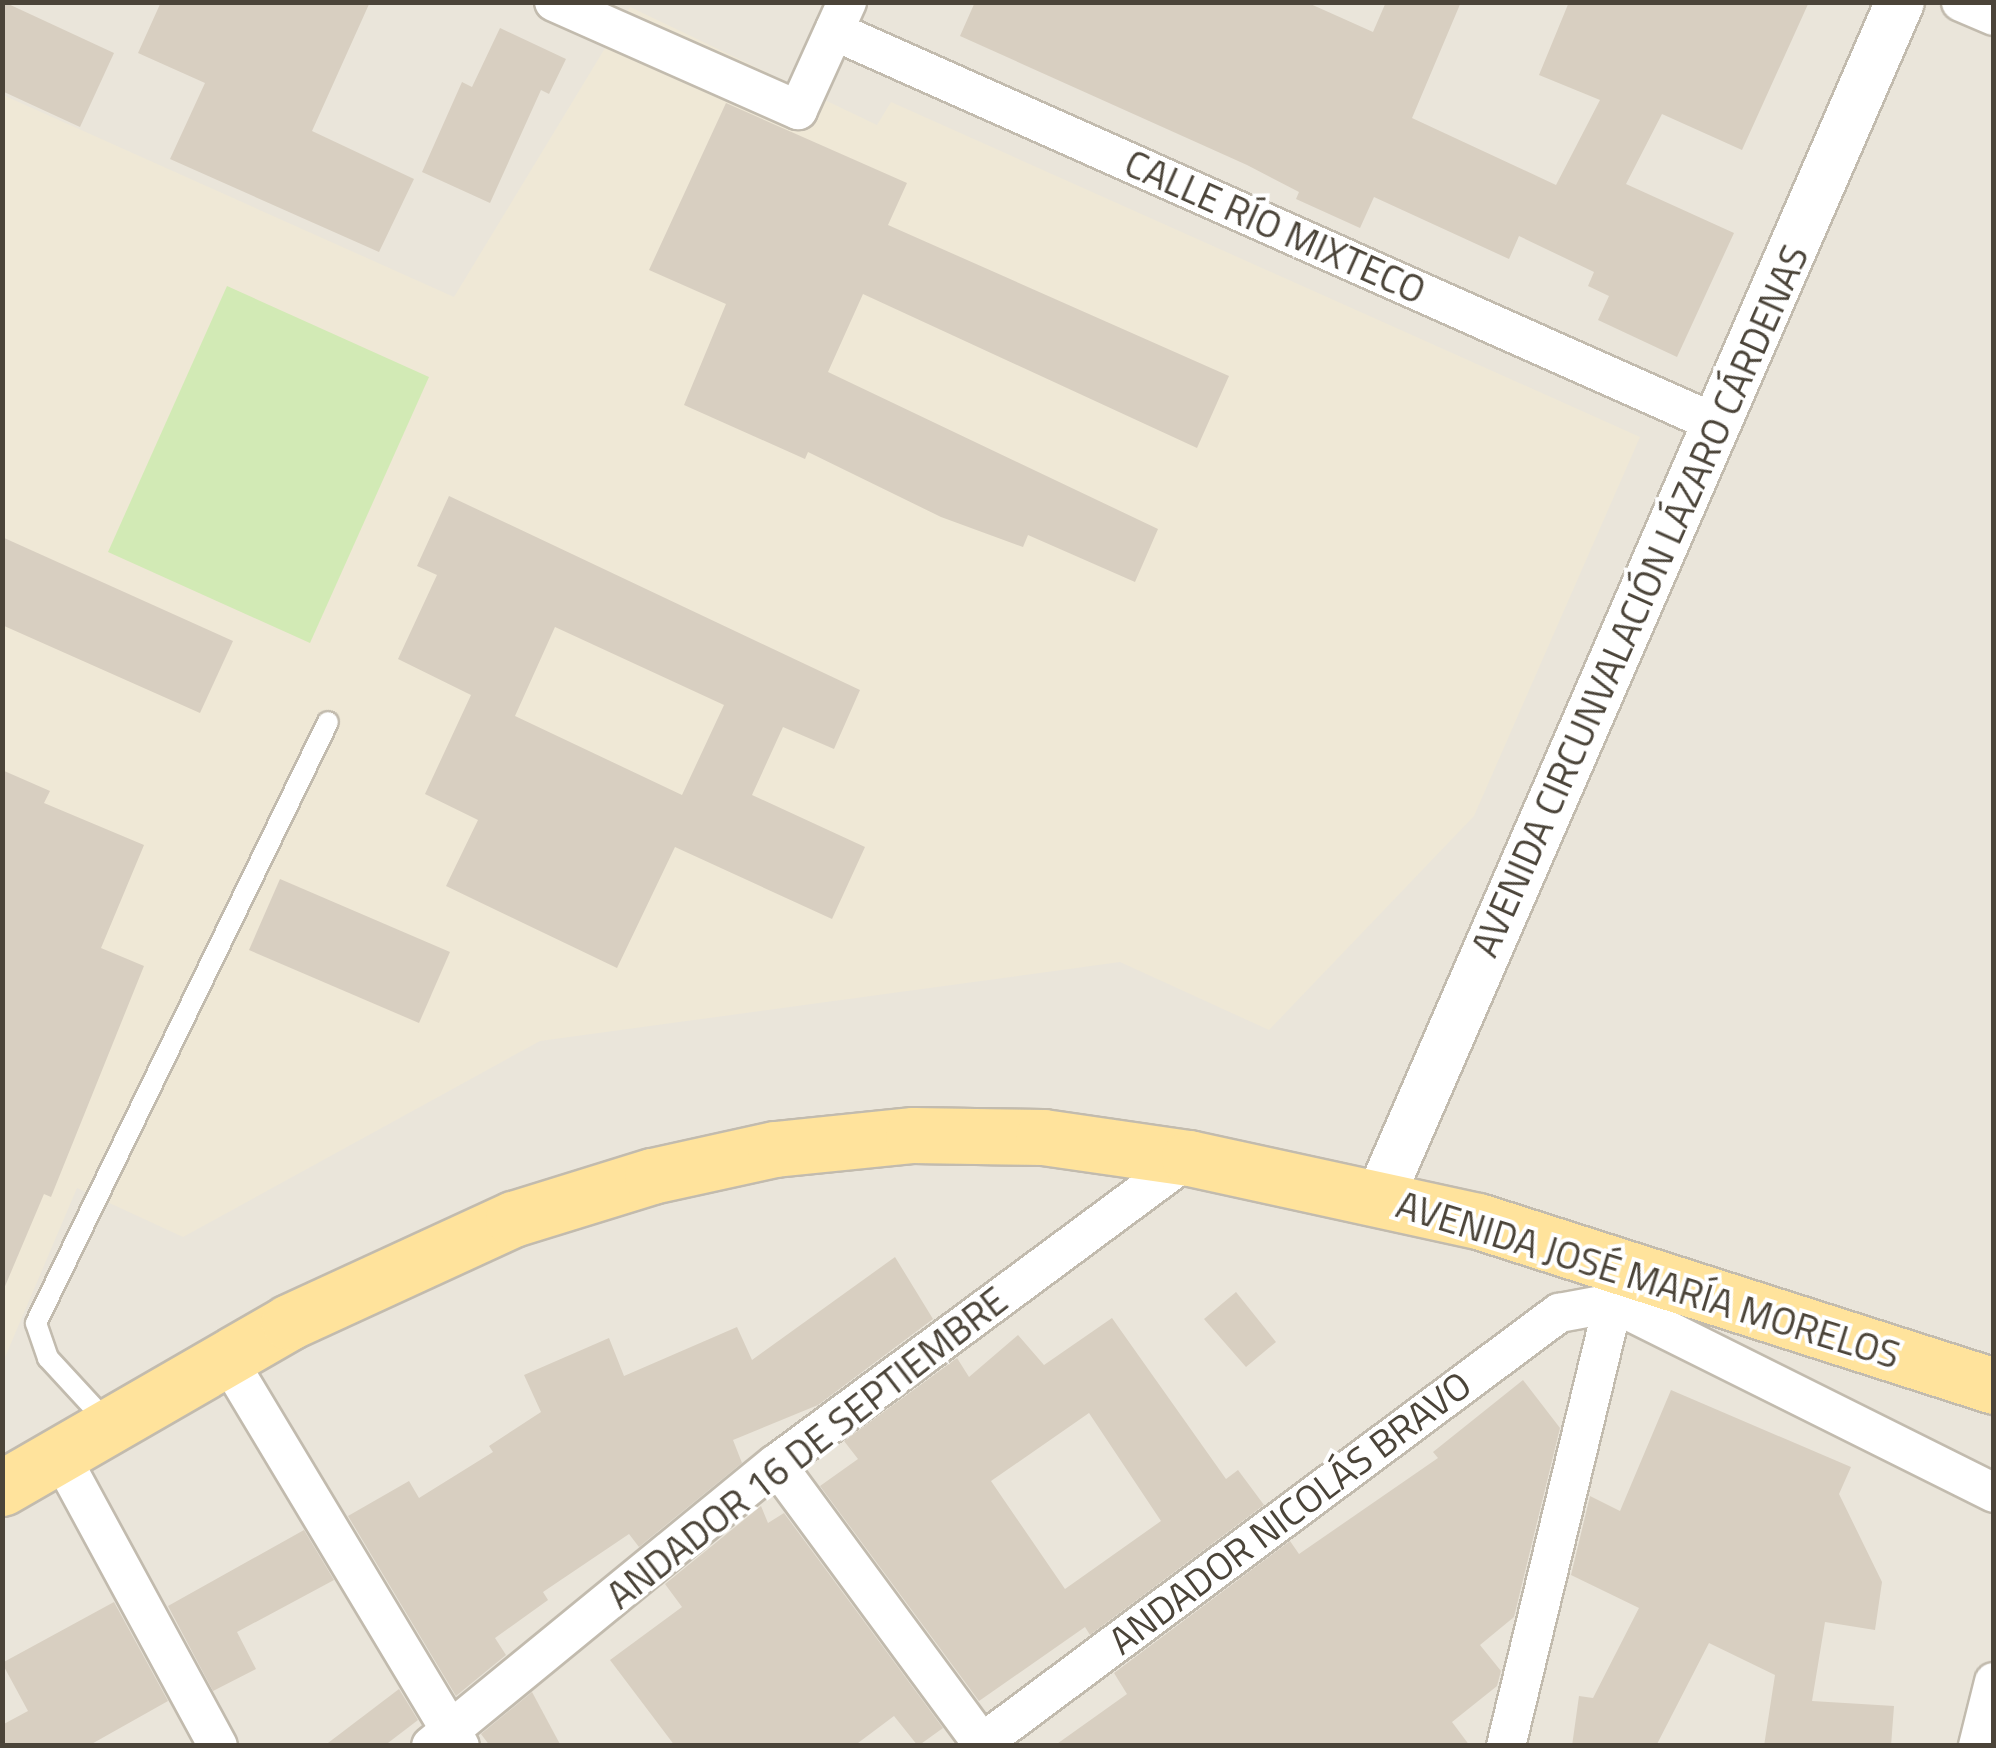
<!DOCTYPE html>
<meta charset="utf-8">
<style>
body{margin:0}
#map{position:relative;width:1996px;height:1748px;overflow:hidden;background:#f6f3ec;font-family:"Titillium Web",sans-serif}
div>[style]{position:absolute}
.residential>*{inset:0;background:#eae5da}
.education>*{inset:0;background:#efe8d6}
.green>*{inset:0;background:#d2eab5}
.building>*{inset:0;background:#d8cfc1}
.roads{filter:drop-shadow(2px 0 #c2bbae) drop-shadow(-2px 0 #c2bbae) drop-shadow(0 2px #c2bbae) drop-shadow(0 -2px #c2bbae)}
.service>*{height:20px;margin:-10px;padding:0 10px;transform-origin:10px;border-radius:10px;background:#fff}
.minor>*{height:38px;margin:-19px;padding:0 19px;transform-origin:19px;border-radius:19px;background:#fff}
.tertiary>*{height:48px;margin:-24px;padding:0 24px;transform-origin:24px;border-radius:24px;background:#fff}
.primary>*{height:55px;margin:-27.5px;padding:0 27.5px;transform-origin:27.5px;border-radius:27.5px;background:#ffe39c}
span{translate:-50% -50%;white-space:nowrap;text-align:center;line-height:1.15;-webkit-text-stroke:8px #fff;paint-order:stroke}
.street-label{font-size:38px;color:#4b4439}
.frame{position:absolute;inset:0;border:5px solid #4b4439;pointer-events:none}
</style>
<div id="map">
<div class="residential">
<i style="clip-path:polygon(3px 3px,1993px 3px,1993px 1745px,3px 1746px)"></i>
</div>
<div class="education">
<i style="clip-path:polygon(630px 7px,877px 125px,891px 102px,1640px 437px,1474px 816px,1269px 1030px,1120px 962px,540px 1041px,183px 1237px,77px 1188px,3px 1362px,3px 95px,454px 297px)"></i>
</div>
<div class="green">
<i style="clip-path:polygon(227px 286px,429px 377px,310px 643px,108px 552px)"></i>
</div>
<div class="building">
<i style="clip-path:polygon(4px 2px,114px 53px,80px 127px,2px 91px)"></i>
<i style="clip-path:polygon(161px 2px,370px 2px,312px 131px,414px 179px,379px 252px,170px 159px,205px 83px,138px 53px)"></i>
<i style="clip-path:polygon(975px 2px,1306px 2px,1373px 32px,1386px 2px,1461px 2px,1412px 118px,1556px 185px,1600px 100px,1539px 75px,1569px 2px,1809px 2px,1742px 150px,1662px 114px,1626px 184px,1734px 233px,1677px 357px,1598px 320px,1609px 296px,1588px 286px,1594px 272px,1519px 236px,1509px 259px,1374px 197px,1360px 228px,1296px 199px,1299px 192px,1247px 165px,960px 36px)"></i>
<i style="clip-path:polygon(500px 28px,566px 59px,549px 94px,541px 90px,490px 203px,422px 172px,462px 82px,472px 87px)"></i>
<i style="clip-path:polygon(726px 103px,907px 183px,888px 225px,1229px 376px,1197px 448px,863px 294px,828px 372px,1158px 529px,1135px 582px,1028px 535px,1023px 547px,941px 517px,808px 452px,805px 459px,684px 405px,726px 304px,649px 270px)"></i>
<i style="clip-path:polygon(evenodd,449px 496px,860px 690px,834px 749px,783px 727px,752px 795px,865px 847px,832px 919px,675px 847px,617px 968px,446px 886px,478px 820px,425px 794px,471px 695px,398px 659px,437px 575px,417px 566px,449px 496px,555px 627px,724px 705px,682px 795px,515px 716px,555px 627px)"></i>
<i style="clip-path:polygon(2px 537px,233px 641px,200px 713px,2px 625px)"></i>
<i style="clip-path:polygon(2px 770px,50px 791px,44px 803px,144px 845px,101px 948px,144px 966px,51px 1197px,44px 1194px,3px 1291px)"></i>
<i style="clip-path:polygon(280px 879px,450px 952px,419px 1023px,249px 950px)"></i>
<i style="clip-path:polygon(895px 1257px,933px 1319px,818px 1405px,733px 1440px,742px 1463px,639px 1547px,629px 1534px,543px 1592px,548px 1600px,495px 1638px,506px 1655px,456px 1696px,348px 1516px,409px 1481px,419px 1498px,493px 1452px,489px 1446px,541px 1412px,524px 1375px,609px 1338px,624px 1376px,737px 1327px,752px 1360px)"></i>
<i style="clip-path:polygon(1236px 1292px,1276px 1342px,1246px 1367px,1204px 1319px)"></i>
<i style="clip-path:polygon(evenodd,1112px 1318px,1226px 1479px,1238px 1470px,1264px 1505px,1090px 1635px,1085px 1627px,979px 1701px,820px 1486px,858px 1459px,844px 1441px,957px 1358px,969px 1377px,1018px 1335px,1044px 1365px,1112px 1318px,1089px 1413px,1161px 1521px,1065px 1589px,991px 1481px,1089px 1413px)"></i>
<i style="clip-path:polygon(1523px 1380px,1560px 1428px,1514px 1617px,1480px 1645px,1501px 1671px,1497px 1686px,1452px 1722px,1470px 1746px,1054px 1746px,1127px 1694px,1114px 1673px,1290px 1541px,1299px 1554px,1438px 1458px,1433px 1452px)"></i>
<i style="clip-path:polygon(1671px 1390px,1851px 1467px,1839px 1494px,1882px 1582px,1875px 1630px,1825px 1622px,1812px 1701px,1894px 1706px,1891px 1746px,1764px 1746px,1775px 1675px,1709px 1643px,1656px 1746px,1572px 1746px,1579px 1696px,1593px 1698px,1639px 1608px,1571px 1575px,1590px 1496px,1620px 1511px)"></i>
<i style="clip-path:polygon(761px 1506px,768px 1523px,784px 1513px,943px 1728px,918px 1746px,894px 1716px,854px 1746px,675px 1746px,610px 1660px,682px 1607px,665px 1584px)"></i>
<i style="clip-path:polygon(304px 1530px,334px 1580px,237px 1632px,256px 1669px,213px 1691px,168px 1606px)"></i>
<i style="clip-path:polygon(114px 1602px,168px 1701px,88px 1746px,2px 1746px,2px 1725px,28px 1711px,2px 1663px)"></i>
<i style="clip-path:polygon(399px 1689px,418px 1720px,384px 1746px,324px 1746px)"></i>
<i style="clip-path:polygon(532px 1692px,561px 1746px,490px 1746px,481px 1734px)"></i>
</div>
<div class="roads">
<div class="service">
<i style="left:107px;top:1422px;width:87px;rotate:-132.7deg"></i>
<i style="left:48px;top:1358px;width:37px;rotate:-109deg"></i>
<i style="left:36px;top:1323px;width:668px;rotate:-64.09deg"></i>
</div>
<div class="minor">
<i style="left:554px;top:2px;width:267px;rotate:23.9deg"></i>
<i style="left:798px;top:110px;width:119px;rotate:-65.6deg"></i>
<i style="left:1961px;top:2px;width:36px;rotate:23deg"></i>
<i style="left:834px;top:31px;width:967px;rotate:23.99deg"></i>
<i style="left:226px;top:1357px;width:454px;rotate:59deg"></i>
<i style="left:61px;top:1457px;width:329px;rotate:61.5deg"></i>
<i style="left:776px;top:1464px;width:347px;rotate:53.6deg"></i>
<i style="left:431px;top:1746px;width:446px;rotate:-39.3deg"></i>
<i style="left:776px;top:1464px;width:514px;rotate:-36.54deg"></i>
<i style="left:978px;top:1746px;width:725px;rotate:-36.7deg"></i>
<i style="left:1559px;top:1313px;width:55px;rotate:-10.5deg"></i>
<i style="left:1613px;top:1303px;width:426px;rotate:26.5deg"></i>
<i style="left:1506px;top:1746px;width:475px;rotate:-76.4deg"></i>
<i style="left:1978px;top:1746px;width:66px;rotate:-76deg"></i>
</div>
<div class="tertiary">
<i style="left:1379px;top:1199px;width:1305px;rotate:-66.48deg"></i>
</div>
<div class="primary">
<i style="left:2px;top:1488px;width:332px;rotate:-30deg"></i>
<i style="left:289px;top:1322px;width:247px;rotate:-24.7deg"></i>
<i style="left:513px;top:1219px;width:145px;rotate:-17.2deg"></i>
<i style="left:652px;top:1176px;width:126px;rotate:-12.4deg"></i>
<i style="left:775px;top:1149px;width:139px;rotate:-5.8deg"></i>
<i style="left:913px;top:1135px;width:130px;rotate:0.9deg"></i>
<i style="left:1043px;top:1137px;width:148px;rotate:8.2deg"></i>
<i style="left:1189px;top:1158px;width:296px;rotate:12.3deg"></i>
<i style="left:1478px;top:1221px;width:542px;rotate:17.73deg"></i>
</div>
</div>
<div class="street-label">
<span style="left:1275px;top:227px;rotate:24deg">CALLE RÍO MIXTECO</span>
<span style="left:1640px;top:601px;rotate:-66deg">AVENIDA CIRCUNVALACIÓN LÁZARO CÁRDENAS</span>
<span style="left:1648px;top:1280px;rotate:17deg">AVENIDA JOSÉ MARÍA MORELOS</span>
<span style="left:807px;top:1448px;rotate:-38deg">ANDADOR 16 DE SEPTIEMBRE</span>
<span style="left:1290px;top:1513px;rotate:-37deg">ANDADOR NICOLÁS BRAVO</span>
</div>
<div class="frame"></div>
</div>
